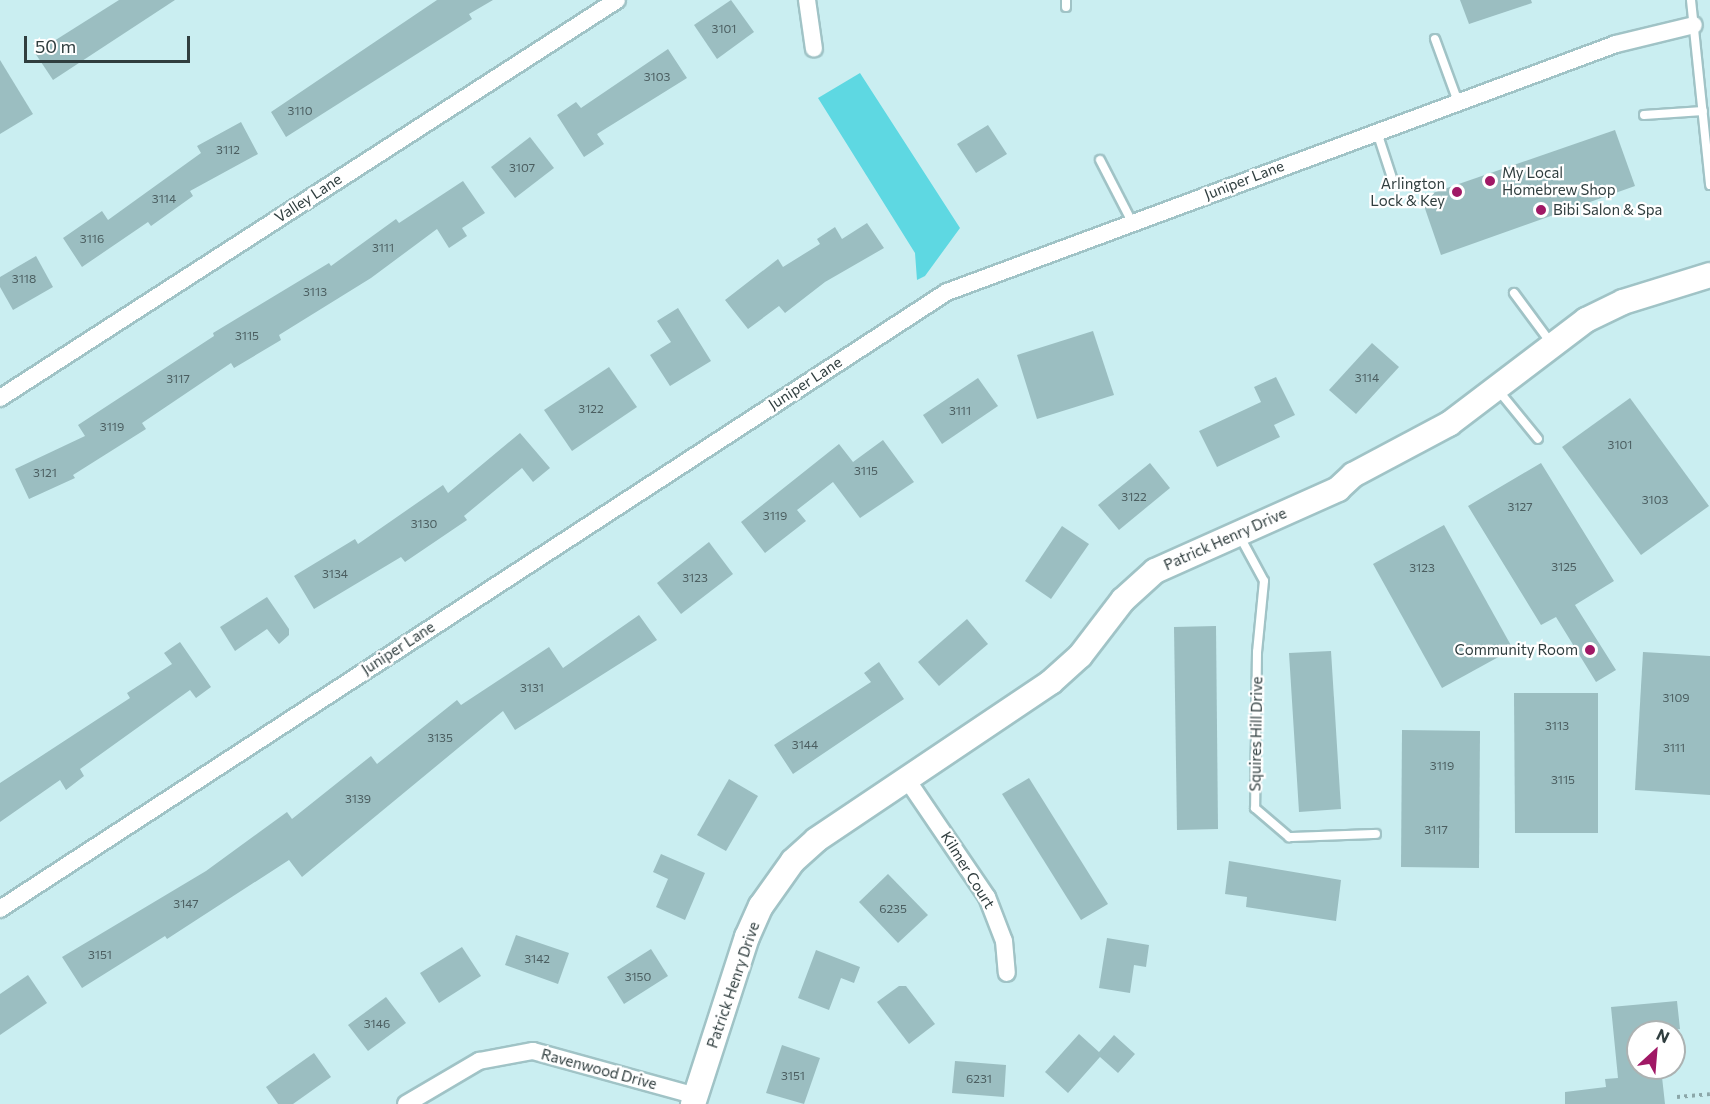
<!DOCTYPE html>
<style>
body{margin:0}
#map{position:relative;width:1710px;height:1104px;overflow:hidden;background:#caeef1;font-family:Commissioner,sans-serif}
div>[style]{position:absolute}
.green>*{inset:0;background:#5ed8e2}
.building>*{inset:0;background:#9bbec1}
.path>*{height:4px;margin-top:-2px;transform-origin:0;background:repeating-linear-gradient(90deg,#8ba7a9 0 3px,transparent 0 7.5px)}
.roads{filter:drop-shadow(2px 0 #a0c3c6) drop-shadow(-2px 0 #a0c3c6) drop-shadow(0 2px #a0c3c6) drop-shadow(0 -2px #a0c3c6)}
.lane>*{height:8px;margin:-4px;padding:0 4px;transform-origin:4px;border-radius:4px;background:#fff}
.street>*{height:16px;margin:-8px;padding:0 8px;transform-origin:8px;border-radius:8px;background:#fff}
.secondary>*{height:24px;margin:-12px;padding:0 12px;transform-origin:12px;border-radius:12px;background:#fff}
.dots>*{width:16px;height:16px;translate:-50% -50%;box-sizing:border-box;border:3px solid #fff;border-radius:50%}
span{translate:-50% -50%;white-space:nowrap;text-align:center;line-height:1.15;-webkit-text-stroke:4.5px #fff;paint-order:stroke}
.number-label{font-size:12px;color:#4b5e60}
.number-label span{-webkit-text-stroke-width:0}
.poi-label{font-size:15px;color:#303e3f}
.left{translate:0 -50%;text-align:left}
.right{translate:-100% -50%;text-align:right}
.street-label{font-size:15px;color:#303e3f}
.north{position:absolute;left:1626px;top:1020px;width:60px;height:60px;box-sizing:border-box;background:#fff;border:2px solid #acb2b2;border-radius:50%;rotate:26deg;font-size:16px;font-weight:700;line-height:24px;text-align:center;color:#303e3f}
.north::after{content:'';display:block;margin:auto;width:21px;height:27px;background:#a01865;clip-path:polygon(50% 0,100% 100%,50% 72%,0 100%)}
.scale{position:absolute;left:24px;top:36px;width:166px;height:27px;box-sizing:border-box;border:3px solid #303e3f;border-top:0;padding-left:8px;font-size:18px;line-height:21px;white-space:nowrap;color:#303e3f;-webkit-text-stroke:4px #fff;paint-order:stroke}
</style>
<div id="map">
<div class="green">
<i style="clip-path:polygon(860px 73px,960px 228px,925px 276px,917px 280px,915px 253px,818px 98px)"></i>
</div>
<div class="building">
<i style="clip-path:polygon(119px 0,175px 0,53px 80px,35px 53px)"></i>
<i style="clip-path:polygon(437px 0,493px 0,469px 14px,472px 19px,286px 137px,271px 112px)"></i>
<i style="clip-path:polygon(731px 0,754px 32px,717px 59px,694px 25px)"></i>
<i style="clip-path:polygon(1460px 0,1531px 0,1532px 3px,1469px 24px)"></i>
<i style="clip-path:polygon(668px 49px,687px 78px,597px 134px,604px 144px,584px 157px,557px 115px,576px 102px,581px 108px)"></i>
<i style="clip-path:polygon(0 60px,33px 114px,0 134px)"></i>
<i style="clip-path:polygon(241px 122px,258px 154px,190px 191px,193px 196px,151px 226px,148px 222px,82px 267px,63px 238px,102px 211px,108px 220px,201px 153px,197px 146px)"></i>
<i style="clip-path:polygon(988px 125px,1007px 154px,976px 173px,957px 144px)"></i>
<i style="clip-path:polygon(1615px 130px,1635px 186px,1441px 255px,1421px 197px)"></i>
<i style="clip-path:polygon(530px 137px,554px 168px,515px 198px,491px 167px)"></i>
<i style="clip-path:polygon(463px 181px,485px 213px,462px 228px,467px 236px,449px 248px,437px 229px,371px 278px,279px 335px,281px 340px,234px 368px,231px 363px,142px 423px,146px 429px,73px 475px,75px 478px,29px 499px,15px 469px,85px 436px,78px 425px,214px 336px,213px 333px,329px 263px,331px 266px,396px 219px,399px 223px)"></i>
<i style="clip-path:polygon(867px 223px,884px 248px,825px 282px,785px 313px,779px 306px,748px 329px,725px 300px,778px 259px,783px 267px,820px 244px,817px 239px,835px 227px,842px 239px)"></i>
<i style="clip-path:polygon(36px 256px,53px 287px,13px 310px,0 287px,0 277px)"></i>
<i style="clip-path:polygon(678px 308px,711px 361px,670px 386px,650px 355px,671px 342px,657px 321px)"></i>
<i style="clip-path:polygon(1093px 331px,1114px 395px,1037px 419px,1017px 355px)"></i>
<i style="clip-path:polygon(1372px 343px,1399px 367px,1356px 414px,1329px 390px)"></i>
<i style="clip-path:polygon(609px 367px,637px 407px,572px 451px,544px 410px)"></i>
<i style="clip-path:polygon(1276px 377px,1295px 415px,1274px 425px,1280px 437px,1217px 467px,1199px 431px,1261px 402px,1254px 387px)"></i>
<i style="clip-path:polygon(978px 378px,998px 406px,942px 444px,923px 415px)"></i>
<i style="clip-path:polygon(1630px 398px,1709px 506px,1641px 555px,1562px 447px)"></i>
<i style="clip-path:polygon(520px 433px,550px 468px,533px 482px,522px 468px,464px 516px,467px 520px,405px 562px,401px 557px,314px 609px,294px 576px,355px 539px,358px 544px,443px 485px,448px 493px)"></i>
<i style="clip-path:polygon(883px 440px,914px 482px,860px 518px,833px 482px,797px 510px,806px 521px,765px 553px,741px 522px,839px 444px,853px 462px)"></i>
<i style="clip-path:polygon(1150px 463px,1170px 488px,1119px 530px,1098px 505px)"></i>
<i style="clip-path:polygon(1541px 463px,1614px 581px,1575px 605px,1616px 670px,1596px 682px,1556px 617px,1541px 625px,1468px 506px)"></i>
<i style="clip-path:polygon(1444px 525px,1513px 649px,1442px 688px,1373px 564px)"></i>
<i style="clip-path:polygon(1062px 526px,1089px 544px,1051px 599px,1025px 581px)"></i>
<i style="clip-path:polygon(709px 542px,733px 574px,681px 614px,657px 583px)"></i>
<i style="clip-path:polygon(267px 597px,289px 629px,289px 635px,279px 644px,267px 629px,235px 651px,220px 627px)"></i>
<i style="clip-path:polygon(639px 615px,657px 640px,515px 730px,503px 711px,302px 877px,289px 860px,167px 939px,165px 936px,82px 988px,62px 957px,206px 871px,287px 812px,292px 819px,371px 756px,377px 764px,457px 700px,461px 705px,549px 647px,563px 668px)"></i>
<i style="clip-path:polygon(967px 619px,988px 644px,939px 686px,918px 662px)"></i>
<i style="clip-path:polygon(1216px 626px,1218px 829px,1177px 830px,1174px 627px)"></i>
<i style="clip-path:polygon(180px 642px,211px 687px,196px 698px,190px 690px,80px 769px,84px 776px,66px 790px,60px 780px,0 822px,0 783px,130px 698px,127px 693px,172px 664px,164px 653px)"></i>
<i style="clip-path:polygon(1331px 651px,1341px 809px,1299px 812px,1289px 653px)"></i>
<i style="clip-path:polygon(1643px 652px,1710px 656px,1710px 795px,1635px 790px)"></i>
<i style="clip-path:polygon(879px 662px,904px 699px,793px 774px,774px 745px,871px 682px,864px 673px)"></i>
<i style="clip-path:polygon(1514px 693px,1598px 693px,1598px 833px,1515px 833px)"></i>
<i style="clip-path:polygon(1402px 730px,1480px 731px,1479px 868px,1401px 867px)"></i>
<i style="clip-path:polygon(1029px 778px,1108px 904px,1081px 920px,1002px 794px)"></i>
<i style="clip-path:polygon(729px 779px,758px 796px,726px 851px,697px 835px)"></i>
<i style="clip-path:polygon(661px 854px,705px 873px,685px 920px,656px 907px,668px 879px,653px 872px)"></i>
<i style="clip-path:polygon(1229px 861px,1341px 880px,1336px 921px,1246px 907px,1247px 897px,1225px 894px)"></i>
<i style="clip-path:polygon(888px 874px,928px 915px,898px 943px,859px 902px)"></i>
<i style="clip-path:polygon(516px 935px,569px 953px,558px 984px,505px 965px)"></i>
<i style="clip-path:polygon(1107px 938px,1149px 945px,1146px 967px,1134px 965px,1130px 993px,1099px 988px)"></i>
<i style="clip-path:polygon(462px 947px,481px 976px,439px 1003px,420px 973px)"></i>
<i style="clip-path:polygon(651px 949px,668px 976px,624px 1004px,607px 977px)"></i>
<i style="clip-path:polygon(816px 950px,860px 967px,854px 983px,841px 978px,829px 1010px,798px 998px)"></i>
<i style="clip-path:polygon(28px 975px,47px 1003px,0 1035px,0 994px)"></i>
<i style="clip-path:polygon(899px 986px,906px 986px,935px 1024px,909px 1044px,877px 1002px)"></i>
<i style="clip-path:polygon(386px 997px,406px 1023px,368px 1051px,348px 1025px)"></i>
<i style="clip-path:polygon(1677px 1001px,1680px 1029px,1638px 1032px,1638px 1068px,1661px 1068px,1665px 1104px,1565px 1104px,1565px 1092px,1606px 1087px,1605px 1079px,1618px 1078px,1611px 1007px)"></i>
<i style="clip-path:polygon(1079px 1034px,1099px 1052px,1114px 1035px,1135px 1054px,1118px 1073px,1100px 1057px,1068px 1093px,1045px 1072px)"></i>
<i style="clip-path:polygon(782px 1045px,820px 1058px,804px 1104px,766px 1093px)"></i>
<i style="clip-path:polygon(314px 1053px,331px 1077px,293px 1104px,278px 1104px,266px 1087px)"></i>
<i style="clip-path:polygon(955px 1061px,1006px 1065px,1004px 1097px,952px 1093px)"></i>
</div>
<div class="path">
<i style="left:1677px;top:1097px;width:33px;rotate:-5deg"></i>
</div>
<div class="roads">
<div class="lane">
<i style="left:1066px;top:0;width:7px;rotate:90deg"></i>
<i style="left:1691px;top:0;width:186px;rotate:84.1deg"></i>
<i style="left:1435px;top:39px;width:67px;rotate:69.9deg"></i>
<i style="left:1644px;top:115px;width:59px;rotate:-3.9deg"></i>
<i style="left:1377px;top:132px;width:52px;rotate:71.9deg"></i>
<i style="left:1100px;top:160px;width:70px;rotate:62.7deg"></i>
<i style="left:1514px;top:293px;width:62px;rotate:53.5deg"></i>
<i style="left:1498px;top:390px;width:63px;rotate:50.8deg"></i>
<i style="left:1239px;top:535px;width:52px;rotate:61.5deg"></i>
<i style="left:1264px;top:581px;width:71px;rotate:95.6deg"></i>
<i style="left:1257px;top:652px;width:156px;rotate:90.7deg"></i>
<i style="left:1255px;top:808px;width:45px;rotate:40.5deg"></i>
<i style="left:1289px;top:837px;width:87px;rotate:-2deg"></i>
</div>
<div class="street">
<i style="left:807px;top:0;width:49px;rotate:81.9deg"></i>
<i style="left:0;top:398px;width:734px;rotate:-32.82deg"></i>
<i style="left:906px;top:778px;width:144px;rotate:55.8deg"></i>
<i style="left:987px;top:897px;width:47px;rotate:68.9deg"></i>
<i style="left:1004px;top:941px;width:32px;rotate:85deg"></i>
<i style="left:0;top:909px;width:1130px;rotate:-33.09deg"></i>
<i style="left:947px;top:292px;width:713px;rotate:-20.34deg"></i>
<i style="left:1616px;top:44px;width:80px;rotate:-13.7deg"></i>
<i style="left:406px;top:1104px;width:85px;rotate:-30.5deg"></i>
<i style="left:479px;top:1061px;width:55px;rotate:-10.5deg"></i>
<i style="left:533px;top:1051px;width:169px;rotate:15.4deg"></i>
</div>
<div class="secondary">
<i style="left:693px;top:1104px;width:176px;rotate:-72.1deg"></i>
<i style="left:747px;top:937px;width:34px;rotate:-66deg"></i>
<i style="left:761px;top:906px;width:55px;rotate:-54.6deg"></i>
<i style="left:793px;top:861px;width:31px;rotate:-42deg"></i>
<i style="left:816px;top:840px;width:283px;rotate:-33.9deg"></i>
<i style="left:1051px;top:682px;width:39px;rotate:-42deg"></i>
<i style="left:1080px;top:656px;width:71px;rotate:-52.5deg"></i>
<i style="left:1123px;top:600px;width:43px;rotate:-42.2deg"></i>
<i style="left:1155px;top:571px;width:201px;rotate:-24.1deg"></i>
<i style="left:1338px;top:489px;width:21px;rotate:-43deg"></i>
<i style="left:1353px;top:475px;width:109px;rotate:-28deg"></i>
<i style="left:1449px;top:424px;width:172px;rotate:-37.2deg"></i>
<i style="left:1586px;top:320px;width:41px;rotate:-25.9deg"></i>
<i style="left:1623px;top:302px;width:91px;rotate:-17.2deg"></i>
</div>
</div>
<div class="dots">
<i style="left:1490px;top:181px;background:#a01865"></i>
<i style="left:1457px;top:192px;background:#a01865"></i>
<i style="left:1541px;top:210px;background:#a01865"></i>
<i style="left:1590px;top:650px;background:#a01865"></i>
</div>
<div class="number-label">
<span style="left:724px;top:29px">3101</span>
<span style="left:657px;top:77px">3103</span>
<span style="left:300px;top:111px">3110</span>
<span style="left:228px;top:150px">3112</span>
<span style="left:522px;top:168px">3107</span>
<span style="left:164px;top:199px">3114</span>
<span style="left:92px;top:239px">3116</span>
<span style="left:383px;top:248px">3111</span>
<span style="left:24px;top:279px">3118</span>
<span style="left:315px;top:292px">3113</span>
<span style="left:247px;top:336px">3115</span>
<span style="left:1367px;top:378px">3114</span>
<span style="left:178px;top:379px">3117</span>
<span style="left:591px;top:409px">3122</span>
<span style="left:960px;top:411px">3111</span>
<span style="left:112px;top:427px">3119</span>
<span style="left:1620px;top:445px">3101</span>
<span style="left:866px;top:471px">3115</span>
<span style="left:45px;top:473px">3121</span>
<span style="left:1134px;top:497px">3122</span>
<span style="left:1655px;top:500px">3103</span>
<span style="left:1520px;top:507px">3127</span>
<span style="left:775px;top:516px">3119</span>
<span style="left:424px;top:524px">3130</span>
<span style="left:1564px;top:567px">3125</span>
<span style="left:1422px;top:568px">3123</span>
<span style="left:335px;top:574px">3134</span>
<span style="left:695px;top:578px">3123</span>
<span style="left:532px;top:688px">3131</span>
<span style="left:1676px;top:698px">3109</span>
<span style="left:1557px;top:726px">3113</span>
<span style="left:440px;top:738px">3135</span>
<span style="left:805px;top:745px">3144</span>
<span style="left:1674px;top:748px">3111</span>
<span style="left:1442px;top:766px">3119</span>
<span style="left:1563px;top:780px">3115</span>
<span style="left:358px;top:799px">3139</span>
<span style="left:1436px;top:830px">3117</span>
<span style="left:186px;top:904px">3147</span>
<span style="left:893px;top:909px">6235</span>
<span style="left:100px;top:955px">3151</span>
<span style="left:537px;top:959px">3142</span>
<span style="left:638px;top:977px">3150</span>
<span style="left:377px;top:1024px">3146</span>
<span style="left:793px;top:1076px">3151</span>
<span style="left:979px;top:1079px">6231</span>
</div>
<div class="poi-label">
<span class="left" style="left:1502px;top:181px">My Local<br>Homebrew Shop</span>
<span class="right" style="left:1445px;top:192px">Arlington<br>Lock &amp; Key</span>
<span class="left" style="left:1553px;top:210px">Bibi Salon &amp; Spa</span>
<span class="right" style="left:1578px;top:650px">Community Room</span>
</div>
<div class="street-label">
<span style="left:1244px;top:180px;rotate:-21deg">Juniper Lane</span>
<span style="left:308px;top:198px;rotate:-33deg">Valley Lane</span>
<span style="left:805px;top:383px;rotate:-33deg">Juniper Lane</span>
<span style="left:1225px;top:539px;rotate:-24deg">Patrick Henry Drive</span>
<span style="left:398px;top:648px;rotate:-33deg">Juniper Lane</span>
<span style="left:1256px;top:734px;rotate:-89deg">Squires Hill Drive</span>
<span style="left:968px;top:870px;rotate:58deg">Kilmer Court</span>
<span style="left:733px;top:985px;rotate:-71deg">Patrick Henry Drive</span>
<span style="left:599px;top:1069px;rotate:15deg">Ravenwood Drive</span>
</div>
<div class="north">N</div>
<div class="scale">50 m</div>
</div>
